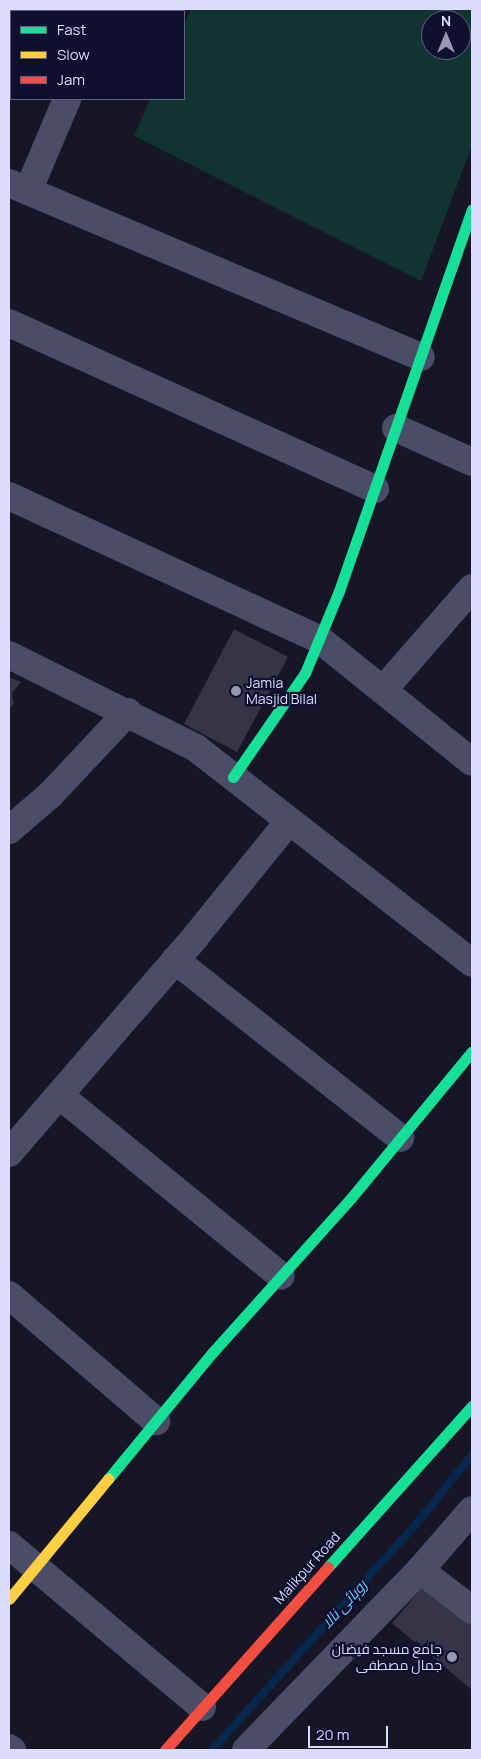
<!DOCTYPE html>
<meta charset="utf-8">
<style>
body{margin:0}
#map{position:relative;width:481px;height:1759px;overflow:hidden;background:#171627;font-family:Manrope,Cairo,sans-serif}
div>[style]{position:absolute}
.green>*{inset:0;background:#123431}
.stream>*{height:8px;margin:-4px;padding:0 4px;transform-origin:4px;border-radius:4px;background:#08274c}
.building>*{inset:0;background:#363548}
.street>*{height:28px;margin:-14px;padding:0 14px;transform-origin:14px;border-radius:14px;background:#4b4c68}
.fast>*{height:11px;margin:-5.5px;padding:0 5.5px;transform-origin:5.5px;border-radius:5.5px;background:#16e098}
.slow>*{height:11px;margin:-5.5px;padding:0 5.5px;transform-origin:5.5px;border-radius:5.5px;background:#ffcf43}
.jam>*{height:11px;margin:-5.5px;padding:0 5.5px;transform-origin:5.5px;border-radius:5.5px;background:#f24e42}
.dots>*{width:14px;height:14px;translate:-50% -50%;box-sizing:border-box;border:2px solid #110f2e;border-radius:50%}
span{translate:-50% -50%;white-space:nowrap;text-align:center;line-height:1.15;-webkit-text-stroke:4.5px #110f2e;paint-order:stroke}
.poi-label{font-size:14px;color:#dcdcff}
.left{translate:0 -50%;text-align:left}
.right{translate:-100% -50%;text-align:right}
.street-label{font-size:14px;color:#dcdcff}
.water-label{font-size:15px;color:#6acaff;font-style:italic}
.frame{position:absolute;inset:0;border:10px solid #dcdcff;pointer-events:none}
.legend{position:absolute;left:10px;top:10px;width:175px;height:90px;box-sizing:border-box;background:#110f2e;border:1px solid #626182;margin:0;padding:6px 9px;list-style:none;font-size:15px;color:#dcdcff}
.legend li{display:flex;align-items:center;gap:10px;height:25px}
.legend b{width:25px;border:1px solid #626182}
.north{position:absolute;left:421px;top:10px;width:50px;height:50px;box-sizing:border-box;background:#110f2e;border:1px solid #626182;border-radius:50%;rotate:0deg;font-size:14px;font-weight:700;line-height:20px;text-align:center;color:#dcdcff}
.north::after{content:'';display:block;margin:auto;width:18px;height:22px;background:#9797b3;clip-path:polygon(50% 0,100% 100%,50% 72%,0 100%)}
.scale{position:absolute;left:308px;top:1726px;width:80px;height:22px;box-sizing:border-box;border:2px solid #dcdcff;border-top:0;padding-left:6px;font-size:15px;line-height:18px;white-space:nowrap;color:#dcdcff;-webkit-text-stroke:4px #110f2e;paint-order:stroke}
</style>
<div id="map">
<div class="green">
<i style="clip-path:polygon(evenodd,191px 9px,472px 9px,472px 145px,421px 281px,134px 136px,150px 99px,184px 99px,184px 25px,191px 9px,431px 20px,461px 20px,461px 50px,431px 50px,431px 20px)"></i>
</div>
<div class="stream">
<i style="left:212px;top:1750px;width:306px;rotate:-47.9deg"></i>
<i style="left:417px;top:1523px;width:87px;rotate:-51deg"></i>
</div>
<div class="building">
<i style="clip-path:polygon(234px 629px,288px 657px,237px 752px,184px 724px)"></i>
<i style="clip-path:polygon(9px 677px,21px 682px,12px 693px,14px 704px,9px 709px)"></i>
<i style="clip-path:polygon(426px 1583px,472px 1621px,472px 1690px,392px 1623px)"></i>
</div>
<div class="street">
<i style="left:105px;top:11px;width:2px;rotate:-63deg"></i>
<i style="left:9px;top:183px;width:447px;rotate:22.9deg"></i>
<i style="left:28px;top:191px;width:100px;rotate:-67deg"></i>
<i style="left:9px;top:323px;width:402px;rotate:24.4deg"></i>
<i style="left:396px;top:428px;width:83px;rotate:24.1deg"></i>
<i style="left:9px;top:496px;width:341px;rotate:24.8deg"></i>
<i style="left:319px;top:639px;width:196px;rotate:38.8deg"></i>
<i style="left:9px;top:655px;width:209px;rotate:26.4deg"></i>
<i style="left:196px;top:748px;width:350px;rotate:37.9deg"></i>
<i style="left:383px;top:690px;width:135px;rotate:-48.9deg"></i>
<i style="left:9px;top:830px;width:54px;rotate:-40.5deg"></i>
<i style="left:50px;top:795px;width:114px;rotate:-46.8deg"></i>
<i style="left:175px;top:960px;width:287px;rotate:38.3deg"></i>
<i style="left:59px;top:1095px;width:286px;rotate:39.2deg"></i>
<i style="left:9px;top:1153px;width:286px;rotate:-49.2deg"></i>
<i style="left:196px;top:936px;width:148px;rotate:-51deg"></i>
<i style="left:9px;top:1295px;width:194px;rotate:40.6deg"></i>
<i style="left:9px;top:1545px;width:252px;rotate:40deg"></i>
<i style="left:420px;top:1570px;width:66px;rotate:37.6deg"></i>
<i style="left:9px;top:1748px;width:4px;rotate:34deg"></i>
<i style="left:246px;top:1750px;width:250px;rotate:-46deg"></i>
<i style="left:420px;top:1570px;width:79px;rotate:-49.1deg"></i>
</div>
<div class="fast">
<i style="left:233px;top:777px;width:126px;rotate:-55.3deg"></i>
<i style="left:305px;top:673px;width:89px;rotate:-67.5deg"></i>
<i style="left:339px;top:591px;width:404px;rotate:-70.8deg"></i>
<i style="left:108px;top:1479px;width:163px;rotate:-50.5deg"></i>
<i style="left:212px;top:1353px;width:208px;rotate:-48.1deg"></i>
<i style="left:351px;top:1198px;width:190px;rotate:-50.5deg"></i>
<i style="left:328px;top:1567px;width:216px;rotate:-48.2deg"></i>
</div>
<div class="slow">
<i style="left:9px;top:1599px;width:156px;rotate:-50.5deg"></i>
</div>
<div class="jam">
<i style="left:165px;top:1750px;width:245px;rotate:-48.3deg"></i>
</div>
<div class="dots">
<i style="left:236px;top:691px;background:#9797b3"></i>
<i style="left:452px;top:1657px;background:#9797b3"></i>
</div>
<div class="poi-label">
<span class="left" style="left:246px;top:691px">Jamia<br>Masjid Bilal</span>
<span class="right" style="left:442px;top:1657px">جامع مسجد فیضان<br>جمال مصطفی</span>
</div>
<div class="street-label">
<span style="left:307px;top:1568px;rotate:-48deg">Malikpur Road</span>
</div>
<div class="water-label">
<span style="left:344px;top:1604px;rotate:-48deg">روہائی نالا</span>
</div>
<div class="frame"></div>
<ul class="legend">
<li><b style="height:6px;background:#16e098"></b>Fast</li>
<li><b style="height:6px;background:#ffcf43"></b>Slow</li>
<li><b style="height:6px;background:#f24e42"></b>Jam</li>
</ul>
<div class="north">N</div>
<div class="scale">20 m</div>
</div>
